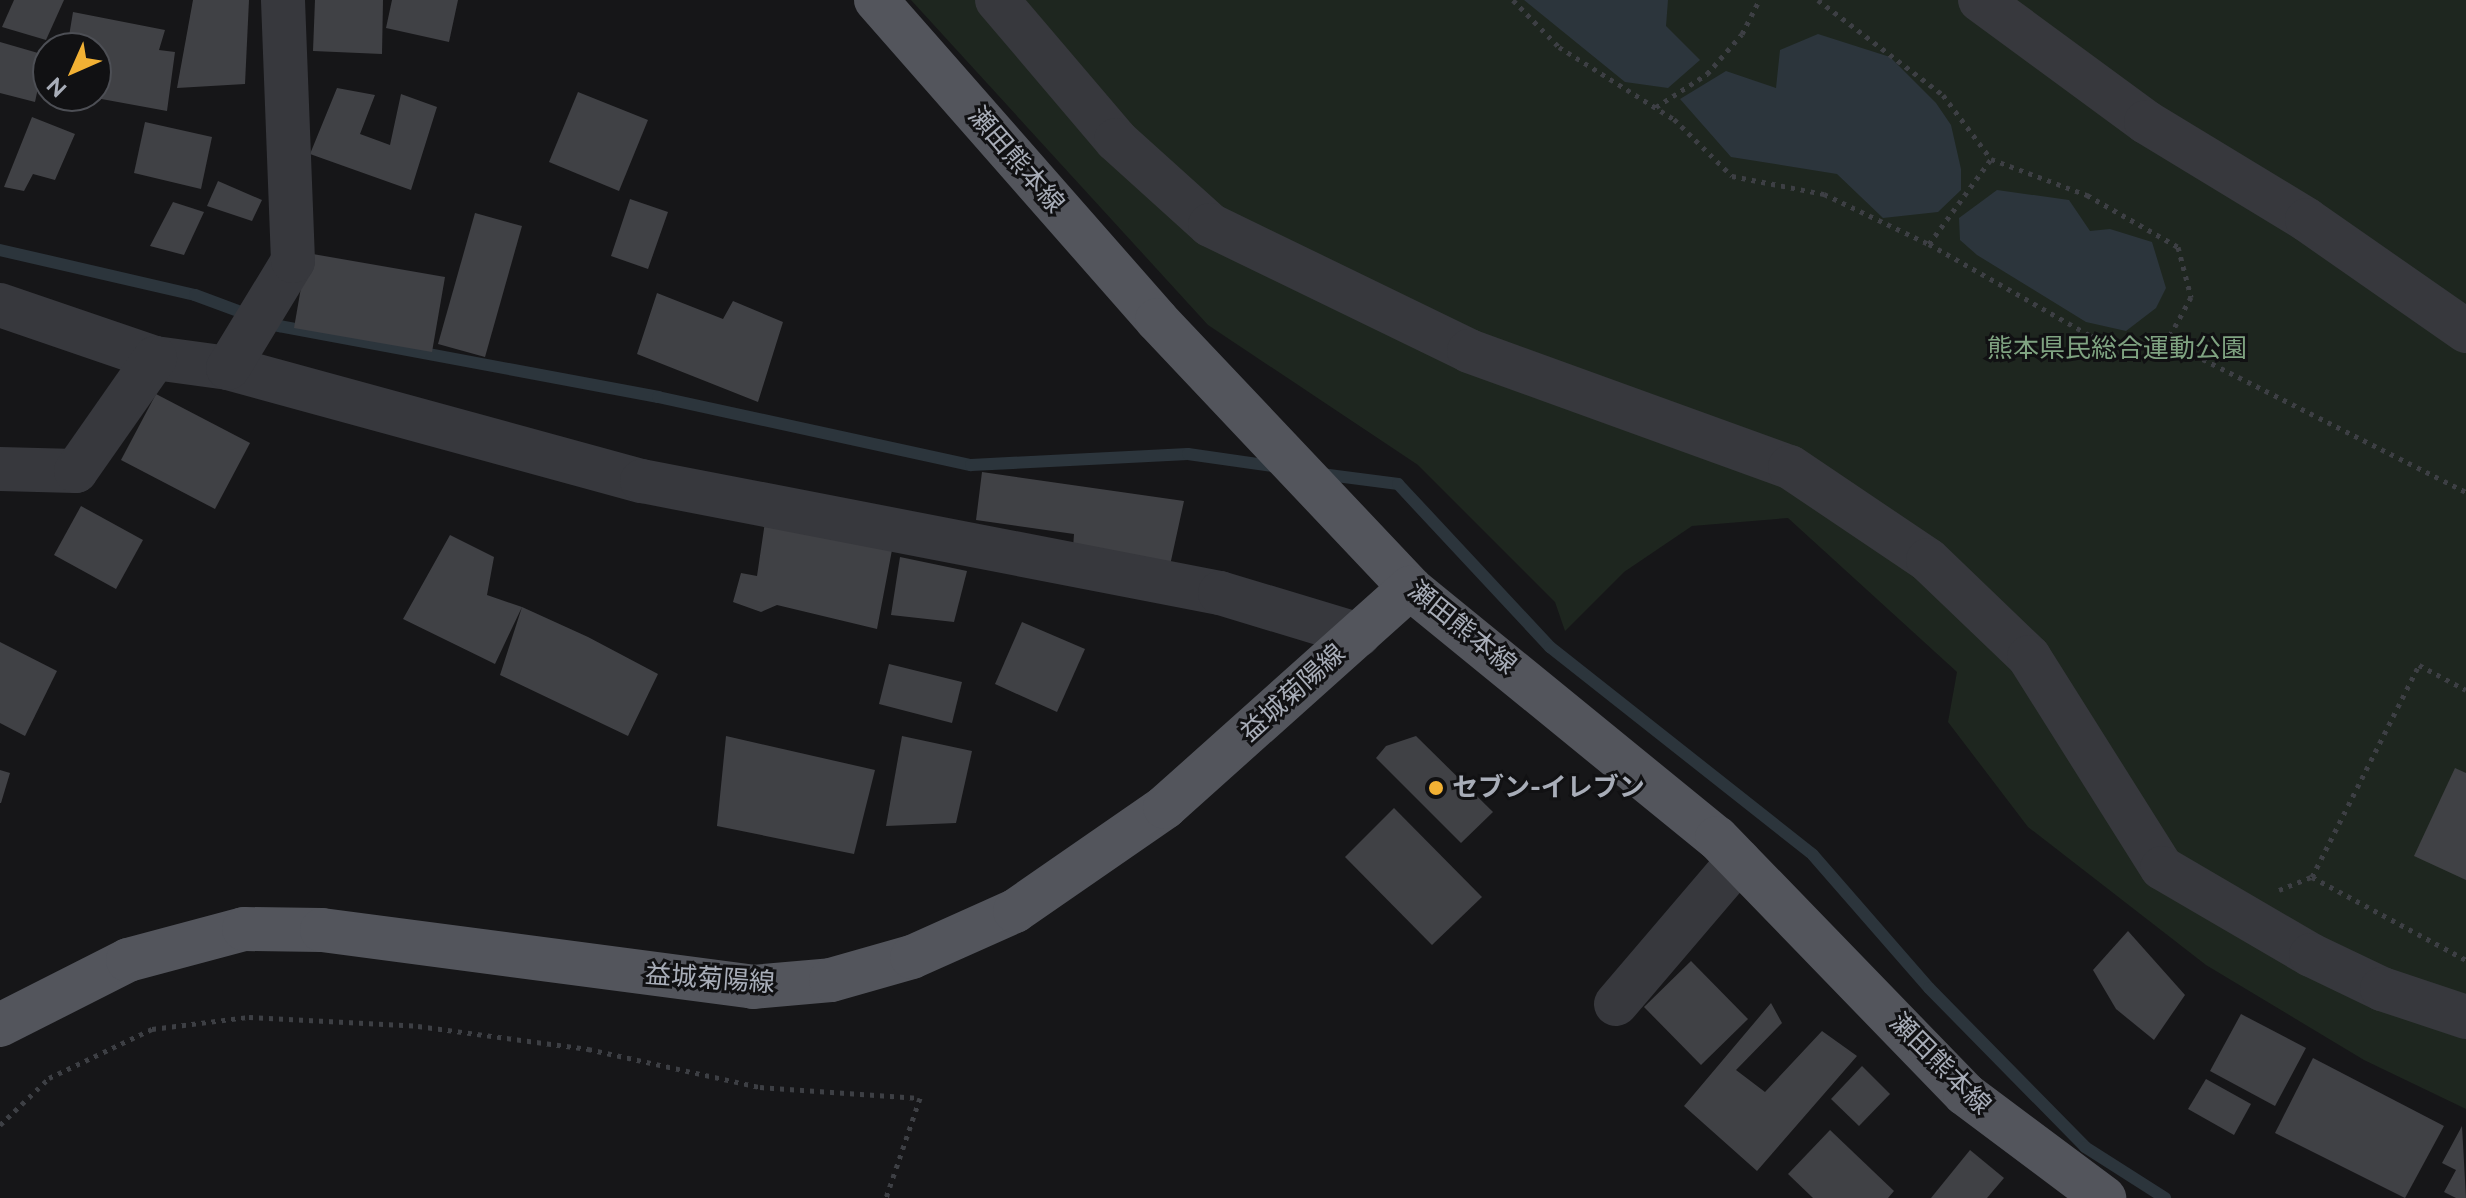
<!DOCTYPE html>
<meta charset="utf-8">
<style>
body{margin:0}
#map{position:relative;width:2466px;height:1198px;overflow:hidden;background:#161618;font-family:Raleway,"Noto Sans JP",sans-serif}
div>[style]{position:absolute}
.green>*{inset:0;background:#1e261f}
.water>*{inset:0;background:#2c353c}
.stream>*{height:12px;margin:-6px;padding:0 6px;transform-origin:6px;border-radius:6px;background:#2c353c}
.building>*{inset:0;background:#404145}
.path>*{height:5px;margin-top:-2.5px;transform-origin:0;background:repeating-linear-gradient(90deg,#3d3f44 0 4px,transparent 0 10px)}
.minor>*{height:44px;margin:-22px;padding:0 22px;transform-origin:22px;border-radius:22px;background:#37383d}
.major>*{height:44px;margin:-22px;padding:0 22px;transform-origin:22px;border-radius:22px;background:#53555c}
.dots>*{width:22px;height:22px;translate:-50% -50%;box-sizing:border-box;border:4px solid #111113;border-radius:50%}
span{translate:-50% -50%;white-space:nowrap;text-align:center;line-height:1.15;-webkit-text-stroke:6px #111113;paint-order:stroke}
.street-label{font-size:26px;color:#a8adb8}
.park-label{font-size:26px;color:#7fa381}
.poi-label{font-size:26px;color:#a8adb8;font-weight:700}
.left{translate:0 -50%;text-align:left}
.north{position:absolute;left:32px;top:32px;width:80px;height:80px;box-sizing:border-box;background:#111113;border:2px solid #4d4f55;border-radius:50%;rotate:225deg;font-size:22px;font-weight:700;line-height:32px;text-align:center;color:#a8adb8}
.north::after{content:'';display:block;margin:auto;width:28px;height:36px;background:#f2b134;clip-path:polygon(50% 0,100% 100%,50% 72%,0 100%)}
</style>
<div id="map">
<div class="green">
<i style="clip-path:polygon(911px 0,2466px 0,2466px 1109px,2364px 1060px,2206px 965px,2028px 827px,1948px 722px,1957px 672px,1788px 518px,1692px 526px,1624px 572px,1565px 631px,1555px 602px,1418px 465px,1208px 325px)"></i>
</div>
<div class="water">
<i style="clip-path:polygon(1524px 0,1668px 0,1666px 26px,1700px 60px,1668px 88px,1625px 82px)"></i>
<i style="clip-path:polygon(1818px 34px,1890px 57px,1936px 103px,1951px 125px,1961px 169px,1961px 190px,1938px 212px,1883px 218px,1837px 174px,1731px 157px,1680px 99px,1726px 71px,1776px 88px,1780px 50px)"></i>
<i style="clip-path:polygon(1997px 190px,2069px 200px,2090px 231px,2110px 229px,2152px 242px,2166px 288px,2156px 308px,2126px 331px,2086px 322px,1977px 255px,1960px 240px,1959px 218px)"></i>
</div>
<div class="stream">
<i style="left:0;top:250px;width:200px;rotate:13deg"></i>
<i style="left:195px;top:295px;width:90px;rotate:20.3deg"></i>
<i style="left:279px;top:326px;width:386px;rotate:10.6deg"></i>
<i style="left:658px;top:397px;width:320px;rotate:12.3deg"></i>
<i style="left:971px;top:465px;width:217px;rotate:-2.9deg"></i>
<i style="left:1188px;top:454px;width:92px;rotate:8.1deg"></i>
<i style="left:1321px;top:474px;width:78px;rotate:7.4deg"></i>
<i style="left:1398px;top:484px;width:223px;rotate:47deg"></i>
<i style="left:1550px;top:647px;width:335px;rotate:38.3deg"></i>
<i style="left:1813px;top:855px;width:176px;rotate:48.9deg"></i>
<i style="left:1929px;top:988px;width:223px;rotate:45.5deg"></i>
<i style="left:2085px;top:1147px;width:95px;rotate:32.5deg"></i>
</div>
<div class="building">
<i style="clip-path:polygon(14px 0,64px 0,46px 40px,2px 27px)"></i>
<i style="clip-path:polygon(193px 0,249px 0,245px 84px,177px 88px)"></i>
<i style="clip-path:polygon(315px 0,383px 0,382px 54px,313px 51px)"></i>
<i style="clip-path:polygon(392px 0,458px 0,449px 42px,386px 28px)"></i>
<i style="clip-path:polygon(73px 12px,165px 30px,159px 50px,175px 52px,167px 111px,96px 98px,96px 48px,67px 48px)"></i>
<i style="clip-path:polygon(0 42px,45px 55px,35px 102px,0 93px)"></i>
<i style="clip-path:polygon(337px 88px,375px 95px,360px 134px,390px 145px,401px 94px,437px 107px,411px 190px,310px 154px)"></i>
<i style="clip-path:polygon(578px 92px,648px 120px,619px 191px,549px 162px)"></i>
<i style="clip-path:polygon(32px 117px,75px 134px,55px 180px,33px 174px,24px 191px,4px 187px)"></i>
<i style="clip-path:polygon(145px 122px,212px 137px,201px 189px,134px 173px)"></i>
<i style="clip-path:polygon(218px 181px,262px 200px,252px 221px,207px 206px)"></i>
<i style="clip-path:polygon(630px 199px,668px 212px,648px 269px,611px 256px)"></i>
<i style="clip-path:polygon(173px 202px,204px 212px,184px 255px,150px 246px)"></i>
<i style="clip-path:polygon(475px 213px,522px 226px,485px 357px,438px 344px)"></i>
<i style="clip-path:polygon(307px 253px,445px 277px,432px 352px,294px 328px)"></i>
<i style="clip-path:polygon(657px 293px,723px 319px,733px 301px,783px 322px,758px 402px,637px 354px)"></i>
<i style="clip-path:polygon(156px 394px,250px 443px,215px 509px,121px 460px)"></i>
<i style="clip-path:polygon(982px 472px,1184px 501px,1169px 570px,1073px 548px,1074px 534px,976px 520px)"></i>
<i style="clip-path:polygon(81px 506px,143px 540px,116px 589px,54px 555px)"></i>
<i style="clip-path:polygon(765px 522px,892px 550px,877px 629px,777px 605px,761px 612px,733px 602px,741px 573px,757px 576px)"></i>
<i style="clip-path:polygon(450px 535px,494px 557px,487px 595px,522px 607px,588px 637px,658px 674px,628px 736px,500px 675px,522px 607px,495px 664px,403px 619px)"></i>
<i style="clip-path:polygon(900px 557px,967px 571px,954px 622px,891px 615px)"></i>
<i style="clip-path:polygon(1022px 622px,1085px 649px,1057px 712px,995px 684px)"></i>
<i style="clip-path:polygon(0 642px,57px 671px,25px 736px,0 723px)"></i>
<i style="clip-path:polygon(889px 664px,962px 682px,952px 723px,879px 704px)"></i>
<i style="clip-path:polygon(726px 736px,875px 770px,854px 854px,717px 826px)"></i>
<i style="clip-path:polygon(902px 736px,972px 751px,956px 823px,886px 826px)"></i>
<i style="clip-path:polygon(1416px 736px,1493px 812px,1461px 843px,1376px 758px,1386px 746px)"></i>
<i style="clip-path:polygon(2455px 768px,2466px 773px,2466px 880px,2414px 856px)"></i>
<i style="clip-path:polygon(0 770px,10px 773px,1px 803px,0 803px)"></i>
<i style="clip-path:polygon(1394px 808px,1482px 897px,1432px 945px,1345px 857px)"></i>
<i style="clip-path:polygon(2128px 931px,2185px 995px,2154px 1040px,2116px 1009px,2093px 970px)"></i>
<i style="clip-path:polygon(1691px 961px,1748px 1019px,1701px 1065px,1644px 1007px)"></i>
<i style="clip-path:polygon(1771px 1003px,1782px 1023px,1736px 1070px,1765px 1092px,1822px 1031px,1857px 1056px,1757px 1171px,1684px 1106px)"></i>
<i style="clip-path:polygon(2241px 1014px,2306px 1048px,2275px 1106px,2210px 1071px)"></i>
<i style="clip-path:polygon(2313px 1058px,2444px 1126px,2405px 1198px,2275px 1133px)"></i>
<i style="clip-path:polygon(1862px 1066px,1890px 1094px,1859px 1126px,1831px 1099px)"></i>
<i style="clip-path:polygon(2206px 1079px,2251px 1104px,2234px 1135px,2188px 1109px)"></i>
<i style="clip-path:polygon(2462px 1126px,2466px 1198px,2456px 1198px,2444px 1192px,2456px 1170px,2442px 1163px)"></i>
<i style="clip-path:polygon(1830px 1130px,1894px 1191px,1888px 1198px,1813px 1198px,1788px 1174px)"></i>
<i style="clip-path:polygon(1970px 1150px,2004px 1178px,1987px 1198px,1931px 1198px)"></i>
</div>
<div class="path">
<i style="left:1513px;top:0;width:66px;rotate:45.6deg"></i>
<i style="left:1559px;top:47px;width:136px;rotate:32.1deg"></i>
<i style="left:1674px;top:119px;width:81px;rotate:44.5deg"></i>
<i style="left:1732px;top:176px;width:94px;rotate:11.1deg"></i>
<i style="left:1824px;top:194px;width:116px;rotate:25.5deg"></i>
<i style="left:1929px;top:244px;width:186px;rotate:29.6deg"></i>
<i style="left:2091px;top:336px;width:40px;rotate:14.4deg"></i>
<i style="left:2130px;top:346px;width:37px;rotate:-8deg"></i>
<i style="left:2167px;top:341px;width:335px;rotate:26.8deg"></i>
<i style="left:1818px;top:0;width:157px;rotate:37.2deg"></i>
<i style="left:1943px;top:95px;width:80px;rotate:53.1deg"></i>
<i style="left:1991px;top:159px;width:103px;rotate:20.6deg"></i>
<i style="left:2087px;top:195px;width:105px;rotate:29.7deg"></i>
<i style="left:2178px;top:247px;width:52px;rotate:75.4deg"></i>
<i style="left:2191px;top:297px;width:50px;rotate:118.6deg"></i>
<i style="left:1656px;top:107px;width:61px;rotate:-32.9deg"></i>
<i style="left:1707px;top:74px;width:53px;rotate:-48.8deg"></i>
<i style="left:1742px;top:34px;width:38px;rotate:-63deg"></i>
<i style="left:1929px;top:244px;width:105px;rotate:-53.9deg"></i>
<i style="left:2312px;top:877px;width:175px;rotate:28.3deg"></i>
<i style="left:2279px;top:890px;width:35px;rotate:-22deg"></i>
<i style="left:2312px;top:877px;width:237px;rotate:-63.2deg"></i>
<i style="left:2419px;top:665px;width:53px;rotate:28deg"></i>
<i style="left:0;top:1125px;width:68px;rotate:-43.8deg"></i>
<i style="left:49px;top:1078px;width:114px;rotate:-25.4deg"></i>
<i style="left:152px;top:1029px;width:98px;rotate:-7.1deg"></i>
<i style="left:249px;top:1017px;width:169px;rotate:3deg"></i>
<i style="left:418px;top:1026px;width:172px;rotate:7.7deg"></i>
<i style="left:588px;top:1049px;width:176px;rotate:12.5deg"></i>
<i style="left:760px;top:1087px;width:160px;rotate:3.9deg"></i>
<i style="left:920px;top:1098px;width:106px;rotate:108.8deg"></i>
</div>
<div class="minor">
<i style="left:997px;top:0;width:184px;rotate:49.6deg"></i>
<i style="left:1116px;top:140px;width:127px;rotate:42.1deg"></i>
<i style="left:1210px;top:225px;width:288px;rotate:25.9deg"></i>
<i style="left:1469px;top:351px;width:341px;rotate:19.9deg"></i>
<i style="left:1790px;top:467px;width:166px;rotate:34deg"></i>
<i style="left:1928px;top:560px;width:140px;rotate:43.8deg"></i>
<i style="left:2029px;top:657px;width:249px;rotate:57.8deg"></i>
<i style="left:2162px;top:868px;width:173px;rotate:30.3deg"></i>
<i style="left:2311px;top:955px;width:79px;rotate:25.6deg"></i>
<i style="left:2382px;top:989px;width:89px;rotate:18.4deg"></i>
<i style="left:1980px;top:0;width:206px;rotate:36.3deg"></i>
<i style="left:2146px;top:122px;width:188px;rotate:31.3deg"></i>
<i style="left:2307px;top:220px;width:194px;rotate:34.9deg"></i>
<i style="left:0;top:305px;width:164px;rotate:18.9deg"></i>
<i style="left:155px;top:358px;width:74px;rotate:7.8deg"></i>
<i style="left:228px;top:368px;width:429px;rotate:15.3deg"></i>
<i style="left:642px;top:481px;width:589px;rotate:10.97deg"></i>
<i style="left:1220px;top:593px;width:145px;rotate:16.8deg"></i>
<i style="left:228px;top:368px;width:125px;rotate:-58.7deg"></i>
<i style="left:293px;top:261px;width:261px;rotate:-92.2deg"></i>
<i style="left:0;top:469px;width:76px;rotate:1.5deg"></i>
<i style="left:76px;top:471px;width:138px;rotate:-55deg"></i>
<i style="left:1616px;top:1004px;width:189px;rotate:-49.5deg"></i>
</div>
<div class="major">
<i style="left:876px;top:0;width:426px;rotate:48.7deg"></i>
<i style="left:1157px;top:320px;width:369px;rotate:46.6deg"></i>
<i style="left:1410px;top:588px;width:396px;rotate:39.2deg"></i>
<i style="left:1717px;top:838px;width:356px;rotate:45.9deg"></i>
<i style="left:1965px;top:1094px;width:174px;rotate:36.8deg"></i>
<i style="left:0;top:1025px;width:144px;rotate:-26.9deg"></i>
<i style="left:128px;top:960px;width:120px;rotate:-15deg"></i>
<i style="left:244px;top:929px;width:78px;rotate:0.7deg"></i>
<i style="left:322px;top:930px;width:435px;rotate:7.5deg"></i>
<i style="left:753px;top:987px;width:78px;rotate:-5.1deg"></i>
<i style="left:831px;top:980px;width:84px;rotate:-15.9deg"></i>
<i style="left:912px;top:957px;width:113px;rotate:-24.1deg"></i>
<i style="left:1015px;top:911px;width:183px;rotate:-34.7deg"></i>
<i style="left:1165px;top:807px;width:329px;rotate:-41.8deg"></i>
</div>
<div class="dots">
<i style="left:1436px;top:788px;background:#f2b134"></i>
</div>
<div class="street-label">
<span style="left:1016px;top:160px;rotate:49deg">瀬田熊本線</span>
<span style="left:1462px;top:628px;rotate:39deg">瀬田熊本線</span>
<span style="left:1293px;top:693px;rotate:-42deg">益城菊陽線</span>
<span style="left:710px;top:979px;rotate:4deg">益城菊陽線</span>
<span style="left:1940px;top:1064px;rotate:45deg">瀬田熊本線</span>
</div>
<div class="park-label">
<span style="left:2117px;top:349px">熊本県民総合運動公園</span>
</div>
<div class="poi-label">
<span class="left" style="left:1452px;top:788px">セブン-イレブン</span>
</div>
<div class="north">N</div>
</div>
